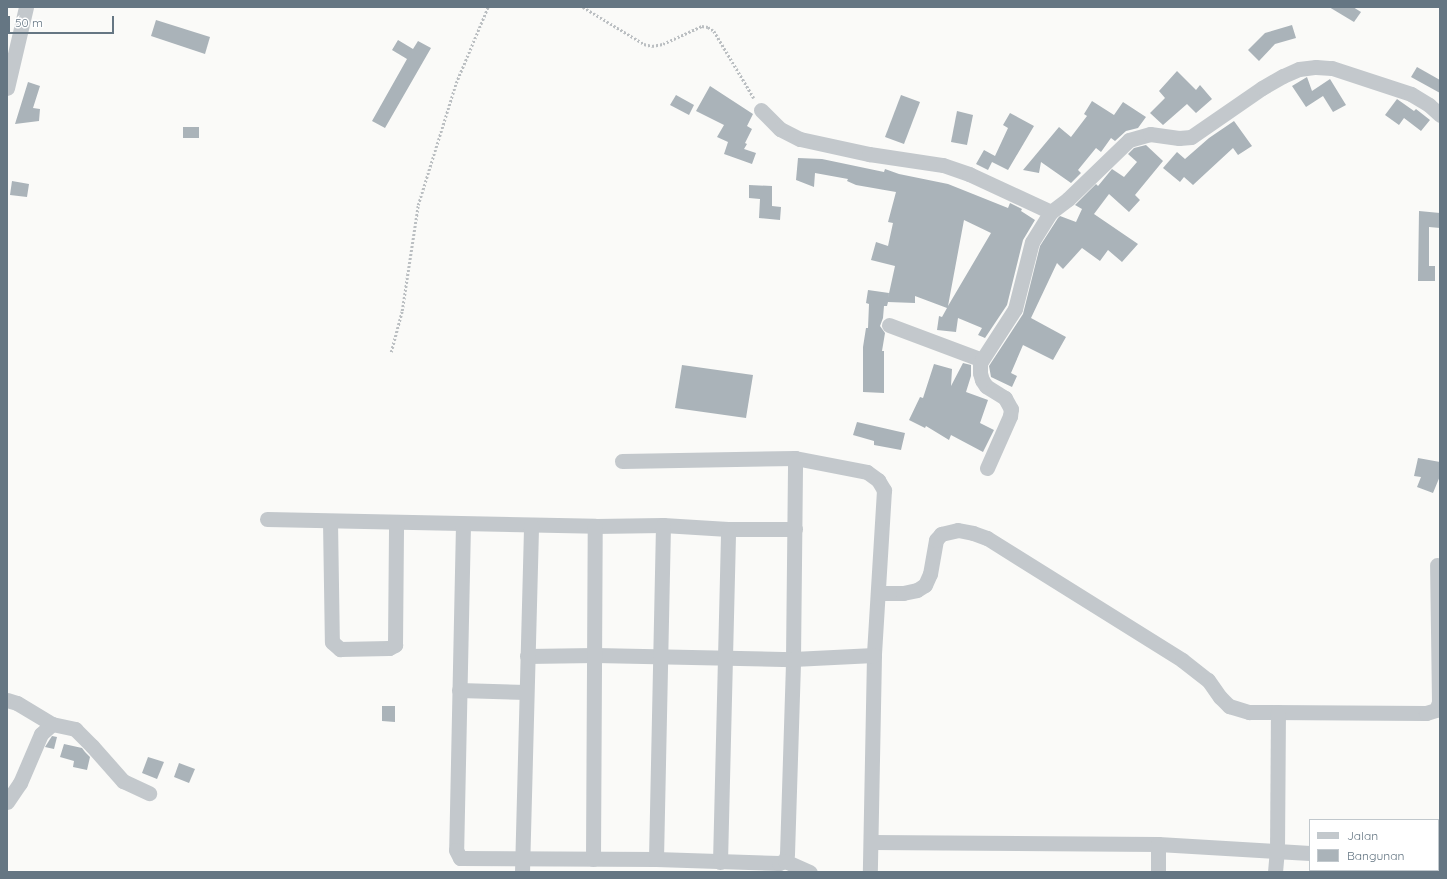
<!DOCTYPE html>
<style>
body{margin:0}
#map{position:relative;width:1447px;height:879px;overflow:hidden;background:#fafaf8;font-family:Quicksand,sans-serif}
div>[style]{position:absolute}
.building>*{inset:0;background:#aab3b9}
.path>*{height:2.5px;margin-top:-1.25px;transform-origin:0;background:repeating-linear-gradient(90deg,#bbbfc2 0 2px,transparent 0 4px)}
.minor>*{height:15px;margin:-7.5px;padding:0 7.5px;transform-origin:7.5px;border-radius:7.5px;background:#c3c8cc}
span{translate:-50% -50%;white-space:nowrap;text-align:center;line-height:1.15;-webkit-text-stroke:4px #fff;paint-order:stroke}
.frame{position:absolute;inset:0;border:8px solid #657683;pointer-events:none}
.legend{position:absolute;left:1309px;top:819px;width:130px;height:52px;box-sizing:border-box;background:#fff;border:1px solid #c1c8cd;margin:0;padding:5px 7px;list-style:none;font-size:12px;color:#657683}
.legend li{display:flex;align-items:center;gap:8px;height:20px}
.legend b{width:20px;border:1px solid #c1c8cd}
.scale{position:absolute;left:8px;top:16px;width:106px;height:18px;box-sizing:border-box;border:2px solid #657683;border-top:0;padding-left:5px;font-size:12px;line-height:14px;white-space:nowrap;color:#657683;-webkit-text-stroke:3px #fff;paint-order:stroke}
</style>
<div id="map">
<div class="building">
<i style="clip-path:polygon(1329px 7px,1353px 7px,1361px 12px,1354px 22px)"></i>
<i style="clip-path:polygon(156px 20px,210px 37px,205px 54px,151px 36px)"></i>
<i style="clip-path:polygon(1292px 25px,1296px 38px,1275px 44px,1259px 61px,1248px 50px,1265px 33px)"></i>
<i style="clip-path:polygon(398px 40px,413px 49px,418px 41px,431px 48px,385px 128px,372px 121px,407px 59px,392px 50px)"></i>
<i style="clip-path:polygon(1417px 67px,1440px 80px,1440px 93px,1411px 77px)"></i>
<i style="clip-path:polygon(1177px 71px,1196px 90px,1200px 85px,1212px 99px,1196px 113px,1187px 104px,1163px 125px,1150px 113px,1165px 98px,1159px 91px)"></i>
<i style="clip-path:polygon(1307px 77px,1312px 91px,1330px 79px,1346px 105px,1333px 112px,1323px 96px,1306px 107px,1292px 86px)"></i>
<i style="clip-path:polygon(28px 82px,40px 86px,33px 108px,40px 109px,39px 121px,15px 124px)"></i>
<i style="clip-path:polygon(710px 86px,753px 114px,747px 126px,752px 129px,745px 143px,747px 144px,744px 149px,756px 153px,752px 164px,724px 154px,728px 142px,717px 137px,724px 125px,696px 111px)"></i>
<i style="clip-path:polygon(676px 95px,694px 105px,689px 115px,670px 105px)"></i>
<i style="clip-path:polygon(901px 95px,920px 102px,904px 144px,885px 137px)"></i>
<i style="clip-path:polygon(1397px 99px,1414px 111px,1416px 109px,1430px 120px,1421px 131px,1404px 118px,1399px 125px,1385px 115px)"></i>
<i style="clip-path:polygon(1092px 101px,1114px 115px,1123px 102px,1146px 117px,1138px 128px,1126px 131px,1115px 141px,1111px 138px,1101px 152px,1096px 148px,1078px 170px,1081px 173px,1071px 183px,1041px 162px,1039px 173px,1023px 170px,1059px 127px,1071px 137px,1087px 116px,1084px 114px)"></i>
<i style="clip-path:polygon(957px 111px,973px 115px,967px 145px,951px 142px)"></i>
<i style="clip-path:polygon(1010px 113px,1034px 126px,1008px 170px,992px 162px,988px 170px,976px 164px,984px 150px,995px 156px,1008px 128px,1003px 125px)"></i>
<i style="clip-path:polygon(1234px 121px,1252px 146px,1238px 155px,1233px 148px,1193px 185px,1184px 177px,1180px 182px,1163px 168px,1177px 152px,1185px 159px,1209px 138px)"></i>
<i style="clip-path:polygon(183px 127px,199px 127px,199px 138px,183px 138px)"></i>
<i style="clip-path:polygon(1146px 145px,1163px 161px,1135px 195px,1140px 200px,1129px 212px,1109px 194px,1094px 214px,1138px 244px,1122px 262px,1108px 250px,1100px 261px,1082px 248px,1063px 269px,1057px 263px,1031px 318px,1066px 337px,1053px 360px,1023px 345px,1011px 373px,1017px 376px,1012px 387px,991px 377px,989px 366px,1023px 314px,1040px 246px,1058px 218px,1060px 216px,1076px 222px,1082px 209px,1075px 205px,1096px 184px,1098px 186px,1112px 169px,1124px 177px,1137px 162px,1128px 154px,1134px 148px)"></i>
<i style="clip-path:polygon(evenodd,798px 158px,822px 159px,884px 172px,885px 169px,899px 174px,948px 184px,1008px 208px,1010px 203px,1022px 209px,1021px 211px,1035px 220px,1023px 240px,1007px 305px,985px 338px,978px 335px,982px 328px,958px 318px,956px 332px,937px 330px,939px 316px,942px 317px,947px 308px,915px 296px,915px 303px,888px 302px,887px 306px,884px 306px,883px 318px,880px 326px,885px 333px,882px 351px,884px 351px,884px 393px,863px 392px,863px 347px,866px 328px,868px 328px,869px 304px,866px 303px,868px 290px,889px 293px,888px 298px,895px 266px,871px 260px,876px 242px,888px 246px,893px 223px,888px 222px,896px 192px,856px 185px,847px 181px,848px 179px,815px 173px,814px 187px,796px 180px,798px 158px,964px 220px,991px 233px,948px 306px,964px 220px)"></i>
<i style="clip-path:polygon(12px 181px,29px 184px,27px 197px,10px 195px)"></i>
<i style="clip-path:polygon(749px 185px,772px 186px,772px 206px,781px 207px,780px 220px,759px 218px,760px 199px,749px 198px)"></i>
<i style="clip-path:polygon(1419px 211px,1440px 213px,1440px 228px,1429px 227px,1429px 266px,1435px 266px,1435px 281px,1418px 281px)"></i>
<i style="clip-path:polygon(963px 363px,971px 365px,971px 376px,966px 392px,988px 400px,980px 423px,994px 430px,983px 452px,951px 435px,949px 440px,926px 426px,925px 428px,909px 420px,920px 397px,923px 398px,934px 364px,952px 369px,951px 386px)"></i>
<i style="clip-path:polygon(682px 365px,753px 375px,746px 418px,675px 408px)"></i>
<i style="clip-path:polygon(857px 422px,905px 433px,901px 450px,874px 445px,874px 441px,853px 435px)"></i>
<i style="clip-path:polygon(1418px 458px,1440px 462px,1440px 476px,1433px 493px,1417px 487px,1421px 477px,1414px 476px)"></i>
<i style="clip-path:polygon(382px 706px,395px 706px,395px 722px,382px 721px)"></i>
<i style="clip-path:polygon(52px 736px,57px 737px,54px 749px,45px 747px)"></i>
<i style="clip-path:polygon(64px 744px,82px 748px,85px 752px,90px 757px,87px 770px,73px 767px,74px 761px,60px 757px)"></i>
<i style="clip-path:polygon(148px 757px,164px 762px,157px 779px,142px 773px)"></i>
<i style="clip-path:polygon(179px 763px,195px 769px,189px 783px,174px 777px)"></i>
</div>
<div class="path">
<i style="left:583px;top:7px;width:71px;rotate:31.2deg"></i>
<i style="left:644px;top:44px;width:8px;rotate:14deg"></i>
<i style="left:652px;top:46px;width:11px;rotate:-10deg"></i>
<i style="left:663px;top:44px;width:43px;rotate:-24.8deg"></i>
<i style="left:702px;top:26px;width:6px;rotate:9deg"></i>
<i style="left:708px;top:27px;width:7px;rotate:34deg"></i>
<i style="left:714px;top:31px;width:78px;rotate:59.2deg"></i>
<i style="left:391px;top:352px;width:42px;rotate:-75deg"></i>
<i style="left:402px;top:311px;width:107px;rotate:-81.4deg"></i>
<i style="left:418px;top:205px;width:128px;rotate:-72.7deg"></i>
<i style="left:456px;top:83px;width:82px;rotate:-67.2deg"></i>
</div>
<div class="minor">
<i style="left:7px;top:88px;width:83px;rotate:-76.8deg"></i>
<i style="left:761px;top:110px;width:27px;rotate:45deg"></i>
<i style="left:780px;top:129px;width:22px;rotate:27deg"></i>
<i style="left:800px;top:139px;width:71px;rotate:12.3deg"></i>
<i style="left:869px;top:154px;width:75px;rotate:8.5deg"></i>
<i style="left:943px;top:165px;width:28px;rotate:19deg"></i>
<i style="left:969px;top:174px;width:90px;rotate:24.9deg"></i>
<i style="left:1051px;top:212px;width:21px;rotate:-37deg"></i>
<i style="left:1068px;top:199px;width:85px;rotate:-44deg"></i>
<i style="left:1129px;top:140px;width:22px;rotate:-16deg"></i>
<i style="left:1150px;top:134px;width:29px;rotate:8deg"></i>
<i style="left:1179px;top:138px;width:12px;rotate:-5deg"></i>
<i style="left:1191px;top:137px;width:86px;rotate:-34.6deg"></i>
<i style="left:1262px;top:88px;width:24px;rotate:-30deg"></i>
<i style="left:1283px;top:76px;width:17px;rotate:-24deg"></i>
<i style="left:1299px;top:69px;width:17px;rotate:-7deg"></i>
<i style="left:1316px;top:67px;width:16px;rotate:4deg"></i>
<i style="left:1332px;top:68px;width:83px;rotate:18.2deg"></i>
<i style="left:1411px;top:94px;width:21px;rotate:31deg"></i>
<i style="left:1429px;top:105px;width:15px;rotate:42deg"></i>
<i style="left:889px;top:325px;width:99px;rotate:20.6deg"></i>
<i style="left:622px;top:461px;width:173px;rotate:-1deg"></i>
<i style="left:795px;top:458px;width:73px;rotate:11deg"></i>
<i style="left:867px;top:472px;width:14px;rotate:36deg"></i>
<i style="left:878px;top:480px;width:12px;rotate:59deg"></i>
<i style="left:884px;top:490px;width:165px;rotate:93.5deg"></i>
<i style="left:874px;top:655px;width:217px;rotate:91.1deg"></i>
<i style="left:987px;top:468px;width:57px;rotate:-66.1deg"></i>
<i style="left:1010px;top:416px;width:7px;rotate:-82deg"></i>
<i style="left:1011px;top:409px;width:13px;rotate:-119deg"></i>
<i style="left:1005px;top:398px;width:22px;rotate:-148deg"></i>
<i style="left:986px;top:386px;width:7px;rotate:-124deg"></i>
<i style="left:982px;top:380px;width:7px;rotate:-106deg"></i>
<i style="left:980px;top:373px;width:10px;rotate:-90deg"></i>
<i style="left:980px;top:363px;width:64px;rotate:-57.1deg"></i>
<i style="left:1015px;top:309px;width:69px;rotate:-75.8deg"></i>
<i style="left:1032px;top:242px;width:36px;rotate:-58deg"></i>
<i style="left:267px;top:519px;width:328px;rotate:1.2deg"></i>
<i style="left:595px;top:526px;width:68px;rotate:-0.8deg"></i>
<i style="left:663px;top:525px;width:65px;rotate:3.5deg"></i>
<i style="left:728px;top:529px;width:67px"></i>
<i style="left:330px;top:521px;width:121px;rotate:89.1deg"></i>
<i style="left:332px;top:642px;width:11px;rotate:41deg"></i>
<i style="left:340px;top:649px;width:49px;rotate:-1.2deg"></i>
<i style="left:389px;top:648px;width:7px;rotate:-27deg"></i>
<i style="left:395px;top:645px;width:123px;rotate:-89.5deg"></i>
<i style="left:463px;top:524px;width:326px;rotate:91.2deg"></i>
<i style="left:456px;top:850px;width:9px;rotate:63deg"></i>
<i style="left:460px;top:858px;width:196px;rotate:0.3deg"></i>
<i style="left:656px;top:859px;width:123px;rotate:1.9deg"></i>
<i style="left:779px;top:863px;width:6px;rotate:-18deg"></i>
<i style="left:785px;top:861px;width:7px;rotate:-74deg"></i>
<i style="left:787px;top:854px;width:195px;rotate:-88.2deg"></i>
<i style="left:793px;top:659px;width:201px;rotate:-89.4deg"></i>
<i style="left:878px;top:593px;width:25px"></i>
<i style="left:903px;top:593px;width:14px;rotate:-12deg"></i>
<i style="left:917px;top:590px;width:9px;rotate:-32deg"></i>
<i style="left:925px;top:585px;width:12px;rotate:-66deg"></i>
<i style="left:930px;top:574px;width:35px;rotate:-80deg"></i>
<i style="left:936px;top:540px;width:8px;rotate:-50deg"></i>
<i style="left:941px;top:534px;width:17px;rotate:-13deg"></i>
<i style="left:958px;top:530px;width:15px;rotate:11deg"></i>
<i style="left:973px;top:533px;width:15px;rotate:20deg"></i>
<i style="left:987px;top:538px;width:230px;rotate:32deg"></i>
<i style="left:1182px;top:660px;width:33px;rotate:38deg"></i>
<i style="left:1208px;top:680px;width:21px;rotate:55deg"></i>
<i style="left:1220px;top:697px;width:13px;rotate:45deg"></i>
<i style="left:1229px;top:706px;width:21px;rotate:17deg"></i>
<i style="left:1249px;top:712px;width:177px;rotate:0.3deg"></i>
<i style="left:1426px;top:713px;width:10px;rotate:-17deg"></i>
<i style="left:1436px;top:710px;width:9px;rotate:-69deg"></i>
<i style="left:1439px;top:702px;width:137px;rotate:-90.8deg"></i>
<i style="left:527px;top:656px;width:68px;rotate:-0.8deg"></i>
<i style="left:595px;top:655px;width:198px;rotate:1.2deg"></i>
<i style="left:793px;top:659px;width:81px;rotate:-2.8deg"></i>
<i style="left:459px;top:690px;width:67px;rotate:1.7deg"></i>
<i style="left:7px;top:700px;width:10px;rotate:17deg"></i>
<i style="left:17px;top:703px;width:41px;rotate:31deg"></i>
<i style="left:7px;top:802px;width:23px;rotate:-56deg"></i>
<i style="left:20px;top:783px;width:53px;rotate:-66.8deg"></i>
<i style="left:41px;top:734px;width:15px;rotate:-42deg"></i>
<i style="left:52px;top:724px;width:24px;rotate:12deg"></i>
<i style="left:75px;top:729px;width:24px;rotate:45deg"></i>
<i style="left:92px;top:746px;width:47px;rotate:48.5deg"></i>
<i style="left:123px;top:781px;width:29px;rotate:25deg"></i>
<i style="left:872px;top:842px;width:286px;rotate:0.4deg"></i>
<i style="left:1158px;top:844px;width:152px;rotate:3.4deg"></i>
<i style="left:1438px;top:856px;width:2px"></i>
<i style="left:593px;top:859px;width:333px;rotate:-89.7deg"></i>
<i style="left:656px;top:859px;width:334px;rotate:-88.8deg"></i>
<i style="left:785px;top:861px;width:27px;rotate:24deg"></i>
<i style="left:720px;top:862px;width:333px;rotate:-88.6deg"></i>
<i style="left:522px;top:872px;width:347px;rotate:-88.5deg"></i>
<i style="left:1158px;top:872px;width:28px;rotate:-90deg"></i>
<i style="left:1275px;top:872px;width:21px;rotate:-85deg"></i>
<i style="left:1277px;top:851px;width:139px;rotate:-89.6deg"></i>
<i style="left:1362px;top:872px;width:2px;rotate:-63deg"></i>
</div>
<div class="frame"></div>
<ul class="legend">
<li><b style="height:5px;background:#c3c8cc"></b>Jalan</li>
<li><b style="height:11px;background:#aab3b9"></b>Bangunan</li>
</ul>
<div class="scale">50 m</div>
</div>
